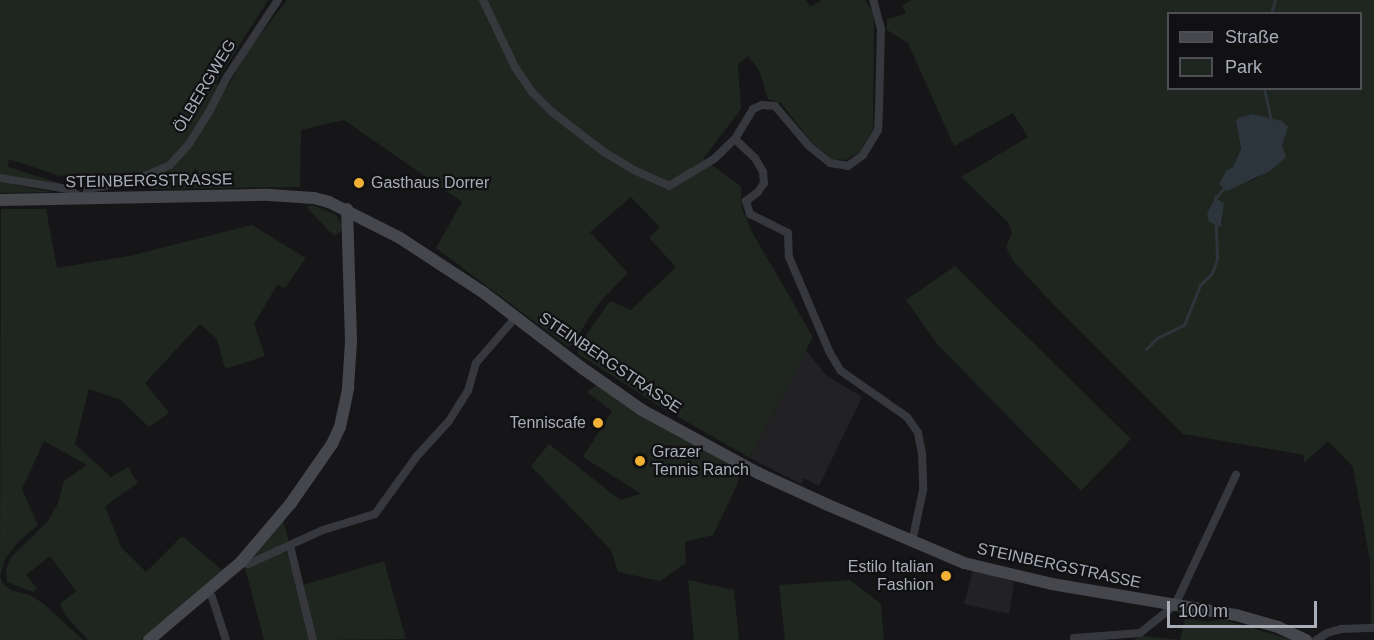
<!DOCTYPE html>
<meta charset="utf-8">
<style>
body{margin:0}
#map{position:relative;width:1374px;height:640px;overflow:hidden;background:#161618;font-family:Arial,sans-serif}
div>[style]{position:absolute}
.built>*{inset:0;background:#222225}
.green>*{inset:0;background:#1e261f}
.water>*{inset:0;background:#2c353c}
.stream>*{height:3px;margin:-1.5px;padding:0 1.5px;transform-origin:1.5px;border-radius:1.5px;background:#2c353c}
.minor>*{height:8px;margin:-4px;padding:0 4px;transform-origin:4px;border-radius:4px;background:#37383d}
.secondary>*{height:12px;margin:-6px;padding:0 6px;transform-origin:6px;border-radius:6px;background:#45474d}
.dots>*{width:16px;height:16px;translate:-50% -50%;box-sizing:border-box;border:3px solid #111113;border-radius:50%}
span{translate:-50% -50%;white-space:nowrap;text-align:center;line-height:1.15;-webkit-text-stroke:4.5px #111113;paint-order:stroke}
.street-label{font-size:16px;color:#a8adb8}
.poi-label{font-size:16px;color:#a8adb8}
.left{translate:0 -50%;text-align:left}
.right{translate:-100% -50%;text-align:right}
.legend{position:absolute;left:1167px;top:12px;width:195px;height:78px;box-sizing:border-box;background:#111113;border:2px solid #4d4f55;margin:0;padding:8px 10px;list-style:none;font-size:18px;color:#a8adb8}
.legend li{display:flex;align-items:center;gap:12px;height:30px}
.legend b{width:30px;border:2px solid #4d4f55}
.scale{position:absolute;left:1167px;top:601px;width:150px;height:27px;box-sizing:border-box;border:3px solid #a8adb8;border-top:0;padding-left:8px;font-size:18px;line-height:21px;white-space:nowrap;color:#a8adb8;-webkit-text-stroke:4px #111113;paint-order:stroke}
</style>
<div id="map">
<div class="built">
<i style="clip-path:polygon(806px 350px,826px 375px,862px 397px,819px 486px,804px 478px,801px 484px,750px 458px)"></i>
<i style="clip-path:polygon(973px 569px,1014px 582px,1009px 614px,964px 604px)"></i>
</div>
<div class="green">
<i style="clip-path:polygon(0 0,268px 0,215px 84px,227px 87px,251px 47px,287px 0,806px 0,810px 7px,822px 0,865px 0,873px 13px,874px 24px,873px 129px,860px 152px,846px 160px,831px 159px,811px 142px,781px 103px,768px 99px,759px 70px,748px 56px,738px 64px,741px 109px,703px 159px,741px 186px,742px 209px,752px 232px,813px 337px,750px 458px,661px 407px,578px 354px,578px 347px,610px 301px,631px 310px,676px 267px,649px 238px,660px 227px,631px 197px,590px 232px,628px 273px,599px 303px,571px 346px,567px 346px,436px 248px,462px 202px,344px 120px,301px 130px,300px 187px,152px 189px,133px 175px,94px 183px,76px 174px,60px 176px,9px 159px,8px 167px,62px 184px,0 174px)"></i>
<i style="clip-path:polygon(evenodd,912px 0,1374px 0,1374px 625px,1371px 625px,1370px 561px,1353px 467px,1328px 441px,1304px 463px,1304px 455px,1183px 434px,1053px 304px,1013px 261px,1006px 247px,1012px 233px,1008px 222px,961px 177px,1028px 137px,1013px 113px,954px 146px,908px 43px,887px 30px,887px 19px,906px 14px,902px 5px,912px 0,1168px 14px,1360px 14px,1360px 88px,1168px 88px,1168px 14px,912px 0,1236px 121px,1265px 172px,1256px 179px,1235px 186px,1227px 170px,1233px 167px,1241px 149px,1236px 121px,912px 0,1215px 198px,1224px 203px,1222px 224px,1212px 224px,1207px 214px,1215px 198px)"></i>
<i style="clip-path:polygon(0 182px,52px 192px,0 193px)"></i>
<i style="clip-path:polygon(313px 205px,336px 215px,342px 225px,341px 231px,335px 236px,330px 232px,308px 209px,308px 206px)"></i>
<i style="clip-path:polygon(1px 209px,46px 209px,57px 268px,129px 256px,252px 225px,306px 258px,285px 288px,277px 285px,254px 324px,265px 356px,225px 369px,217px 339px,200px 324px,145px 383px,169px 413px,149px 427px,121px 400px,89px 389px,75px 444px,111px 477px,128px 467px,138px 483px,105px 506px,121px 547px,146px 572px,182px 536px,222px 570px,141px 640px,88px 640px,65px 615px,60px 604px,76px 591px,50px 556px,26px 575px,37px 588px,33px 592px,7px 582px,6px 570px,11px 557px,48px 521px,58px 503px,64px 481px,87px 465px,44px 441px,22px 489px,38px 525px,19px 541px,5px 559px,0 576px)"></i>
<i style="clip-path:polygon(955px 266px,1131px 439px,1081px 491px,938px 345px,906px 300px)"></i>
<i style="clip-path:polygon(597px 385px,739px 468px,738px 483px,713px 535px,685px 542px,686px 563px,660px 581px,618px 572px,611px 550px,531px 466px,549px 444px,620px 500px,641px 494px,583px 457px,612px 411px,587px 392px)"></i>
<i style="clip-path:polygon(283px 521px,289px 542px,249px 559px)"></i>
<i style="clip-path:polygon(281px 552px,287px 553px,310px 640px,264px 640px,245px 568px)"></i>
<i style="clip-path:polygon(384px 561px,406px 639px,316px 640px,303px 585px)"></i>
<i style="clip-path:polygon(0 577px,3px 584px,11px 590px,30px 595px,44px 604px,83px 640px,0 640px)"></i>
<i style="clip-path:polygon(688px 580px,734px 590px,739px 640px,694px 640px)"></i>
<i style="clip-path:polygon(850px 580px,881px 604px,884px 640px,785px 640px,779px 585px)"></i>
<i style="clip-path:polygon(1185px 618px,1208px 622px,1221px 619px,1292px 640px,1134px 640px,1141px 636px,1180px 640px)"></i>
</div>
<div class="water">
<i style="clip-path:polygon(1252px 114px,1282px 121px,1288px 127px,1282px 145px,1286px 157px,1270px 171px,1227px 191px,1219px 184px,1227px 170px,1233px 167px,1241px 149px,1236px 121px,1238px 118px)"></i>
<i style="clip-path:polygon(1215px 198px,1224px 203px,1221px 227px,1209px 222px,1207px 214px)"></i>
</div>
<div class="stream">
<i style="left:1271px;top:14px;width:15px;rotate:-74deg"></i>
<i style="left:1264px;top:88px;width:33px;rotate:78deg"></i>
<i style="left:1215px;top:201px;width:3px;rotate:-90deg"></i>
<i style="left:1215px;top:198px;width:13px;rotate:-48deg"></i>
<i style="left:1146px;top:349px;width:16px;rotate:-45deg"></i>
<i style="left:1157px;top:338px;width:30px;rotate:-26deg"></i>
<i style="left:1184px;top:325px;width:43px;rotate:-68.2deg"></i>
<i style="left:1200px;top:285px;width:17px;rotate:-45deg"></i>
<i style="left:1212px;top:273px;width:15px;rotate:-70deg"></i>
<i style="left:1217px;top:259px;width:36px;rotate:-92deg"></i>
</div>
<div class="minor">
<i style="left:483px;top:0;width:74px;rotate:64.5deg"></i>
<i style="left:515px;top:67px;width:30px;rotate:56deg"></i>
<i style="left:532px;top:92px;width:28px;rotate:45deg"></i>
<i style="left:552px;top:112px;width:66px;rotate:37.6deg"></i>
<i style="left:604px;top:152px;width:37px;rotate:31deg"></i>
<i style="left:636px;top:171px;width:36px;rotate:24deg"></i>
<i style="left:669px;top:186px;width:52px;rotate:-31deg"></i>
<i style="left:714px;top:159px;width:29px;rotate:-44deg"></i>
<i style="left:735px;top:139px;width:35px;rotate:-59deg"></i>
<i style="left:753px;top:109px;width:10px;rotate:-24deg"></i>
<i style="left:762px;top:105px;width:13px;rotate:4deg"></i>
<i style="left:775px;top:106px;width:52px;rotate:49.6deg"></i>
<i style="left:809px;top:146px;width:27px;rotate:39deg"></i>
<i style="left:830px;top:163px;width:18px;rotate:9deg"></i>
<i style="left:848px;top:166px;width:19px;rotate:-36deg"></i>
<i style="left:863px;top:155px;width:29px;rotate:-59deg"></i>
<i style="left:878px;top:130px;width:21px;rotate:-87deg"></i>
<i style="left:879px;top:109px;width:80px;rotate:-88.6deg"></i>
<i style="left:881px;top:29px;width:30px;rotate:-105deg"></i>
<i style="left:735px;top:139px;width:28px;rotate:44deg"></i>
<i style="left:755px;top:158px;width:16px;rotate:60deg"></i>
<i style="left:763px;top:172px;width:11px;rotate:85deg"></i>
<i style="left:764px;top:183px;width:11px;rotate:124deg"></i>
<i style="left:758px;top:192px;width:15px;rotate:143deg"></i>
<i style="left:746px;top:201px;width:14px;rotate:73deg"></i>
<i style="left:750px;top:214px;width:42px;rotate:26.6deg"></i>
<i style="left:788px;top:233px;width:24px;rotate:88deg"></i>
<i style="left:789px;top:257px;width:104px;rotate:66.9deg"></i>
<i style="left:830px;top:353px;width:21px;rotate:59deg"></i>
<i style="left:841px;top:371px;width:80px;rotate:34.9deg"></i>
<i style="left:907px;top:417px;width:19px;rotate:55deg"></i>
<i style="left:918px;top:433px;width:20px;rotate:79deg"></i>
<i style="left:922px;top:453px;width:37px;rotate:88deg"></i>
<i style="left:923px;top:490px;width:53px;rotate:101.9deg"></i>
<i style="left:0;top:178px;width:69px;rotate:9.2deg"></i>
<i style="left:68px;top:189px;width:19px;rotate:32deg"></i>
<i style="left:84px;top:199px;width:11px;rotate:-68deg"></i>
<i style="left:88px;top:189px;width:46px;rotate:-10.1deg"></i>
<i style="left:133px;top:181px;width:40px;rotate:-23.4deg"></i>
<i style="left:170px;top:165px;width:28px;rotate:-48deg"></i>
<i style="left:189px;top:144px;width:36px;rotate:-58deg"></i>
<i style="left:208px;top:114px;width:42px;rotate:-62.8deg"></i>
<i style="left:227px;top:77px;width:92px;rotate:-56.5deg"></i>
<i style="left:290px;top:546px;width:97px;rotate:76.3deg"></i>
<i style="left:241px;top:562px;width:7px;rotate:16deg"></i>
<i style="left:248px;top:564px;width:82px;rotate:-24.4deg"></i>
<i style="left:323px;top:530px;width:54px;rotate:-17.1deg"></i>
<i style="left:375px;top:514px;width:72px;rotate:-54.1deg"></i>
<i style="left:417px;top:456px;width:47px;rotate:-47.6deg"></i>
<i style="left:449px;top:421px;width:36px;rotate:-58deg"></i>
<i style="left:468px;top:391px;width:29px;rotate:-74deg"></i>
<i style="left:476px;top:363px;width:60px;rotate:-49.1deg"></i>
<i style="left:207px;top:592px;width:7px;rotate:45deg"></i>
<i style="left:212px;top:597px;width:45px;rotate:72deg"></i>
<i style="left:1074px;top:638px;width:66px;rotate:-4.3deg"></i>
<i style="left:1140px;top:633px;width:45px;rotate:-38.7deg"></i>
<i style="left:1175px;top:605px;width:144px;rotate:-64.9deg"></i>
<i style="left:1316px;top:640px;width:13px;rotate:-32deg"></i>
<i style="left:1327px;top:633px;width:15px;rotate:-16deg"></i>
<i style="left:1341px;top:629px;width:33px;rotate:-2deg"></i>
</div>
<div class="secondary">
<i style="left:0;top:200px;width:269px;rotate:-1.1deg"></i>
<i style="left:269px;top:195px;width:45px;rotate:3.8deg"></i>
<i style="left:314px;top:198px;width:16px;rotate:15deg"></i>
<i style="left:329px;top:202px;width:80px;rotate:26.9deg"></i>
<i style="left:400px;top:238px;width:100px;rotate:33.2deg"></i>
<i style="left:484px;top:293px;width:123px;rotate:37.4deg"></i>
<i style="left:582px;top:368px;width:73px;rotate:35deg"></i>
<i style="left:642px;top:410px;width:132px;rotate:28.5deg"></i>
<i style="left:758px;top:473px;width:77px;rotate:24.6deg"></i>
<i style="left:828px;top:505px;width:148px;rotate:23.1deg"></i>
<i style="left:964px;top:563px;width:90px;rotate:13.4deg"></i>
<i style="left:1052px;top:584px;width:187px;rotate:9.6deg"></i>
<i style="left:1236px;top:615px;width:44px;rotate:15.9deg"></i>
<i style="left:1278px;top:627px;width:31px;rotate:25deg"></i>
<i style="left:149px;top:640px;width:121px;rotate:-40.3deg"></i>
<i style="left:241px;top:562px;width:77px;rotate:-49.7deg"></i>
<i style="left:291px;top:503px;width:72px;rotate:-55.2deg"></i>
<i style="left:332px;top:444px;width:19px;rotate:-65deg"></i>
<i style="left:340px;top:427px;width:40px;rotate:-78deg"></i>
<i style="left:348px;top:388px;width:47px;rotate:-86.3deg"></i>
<i style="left:351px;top:341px;width:132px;rotate:-91.7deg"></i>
</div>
<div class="dots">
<i style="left:359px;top:183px;background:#f2b134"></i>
<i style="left:598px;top:423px;background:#f2b134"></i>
<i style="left:640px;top:461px;background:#f2b134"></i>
<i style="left:946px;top:576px;background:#f2b134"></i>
</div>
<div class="street-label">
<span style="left:205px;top:86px;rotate:-59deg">ÖLBERGWEG</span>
<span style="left:149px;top:181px;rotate:-1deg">STEINBERGSTRASSE</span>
<span style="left:610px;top:363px;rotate:34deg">STEINBERGSTRASSE</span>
<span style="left:1059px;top:566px;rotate:12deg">STEINBERGSTRASSE</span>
</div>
<div class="poi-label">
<span class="left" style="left:371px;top:183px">Gasthaus Dorrer</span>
<span class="right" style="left:586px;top:423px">Tenniscafe</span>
<span class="left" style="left:652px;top:461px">Grazer<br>Tennis Ranch</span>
<span class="right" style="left:934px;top:576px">Estilo Italian<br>Fashion</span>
</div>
<ul class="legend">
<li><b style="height:8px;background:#45474d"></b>Straße</li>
<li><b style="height:16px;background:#1e261f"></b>Park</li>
</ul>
<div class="scale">100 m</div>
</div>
